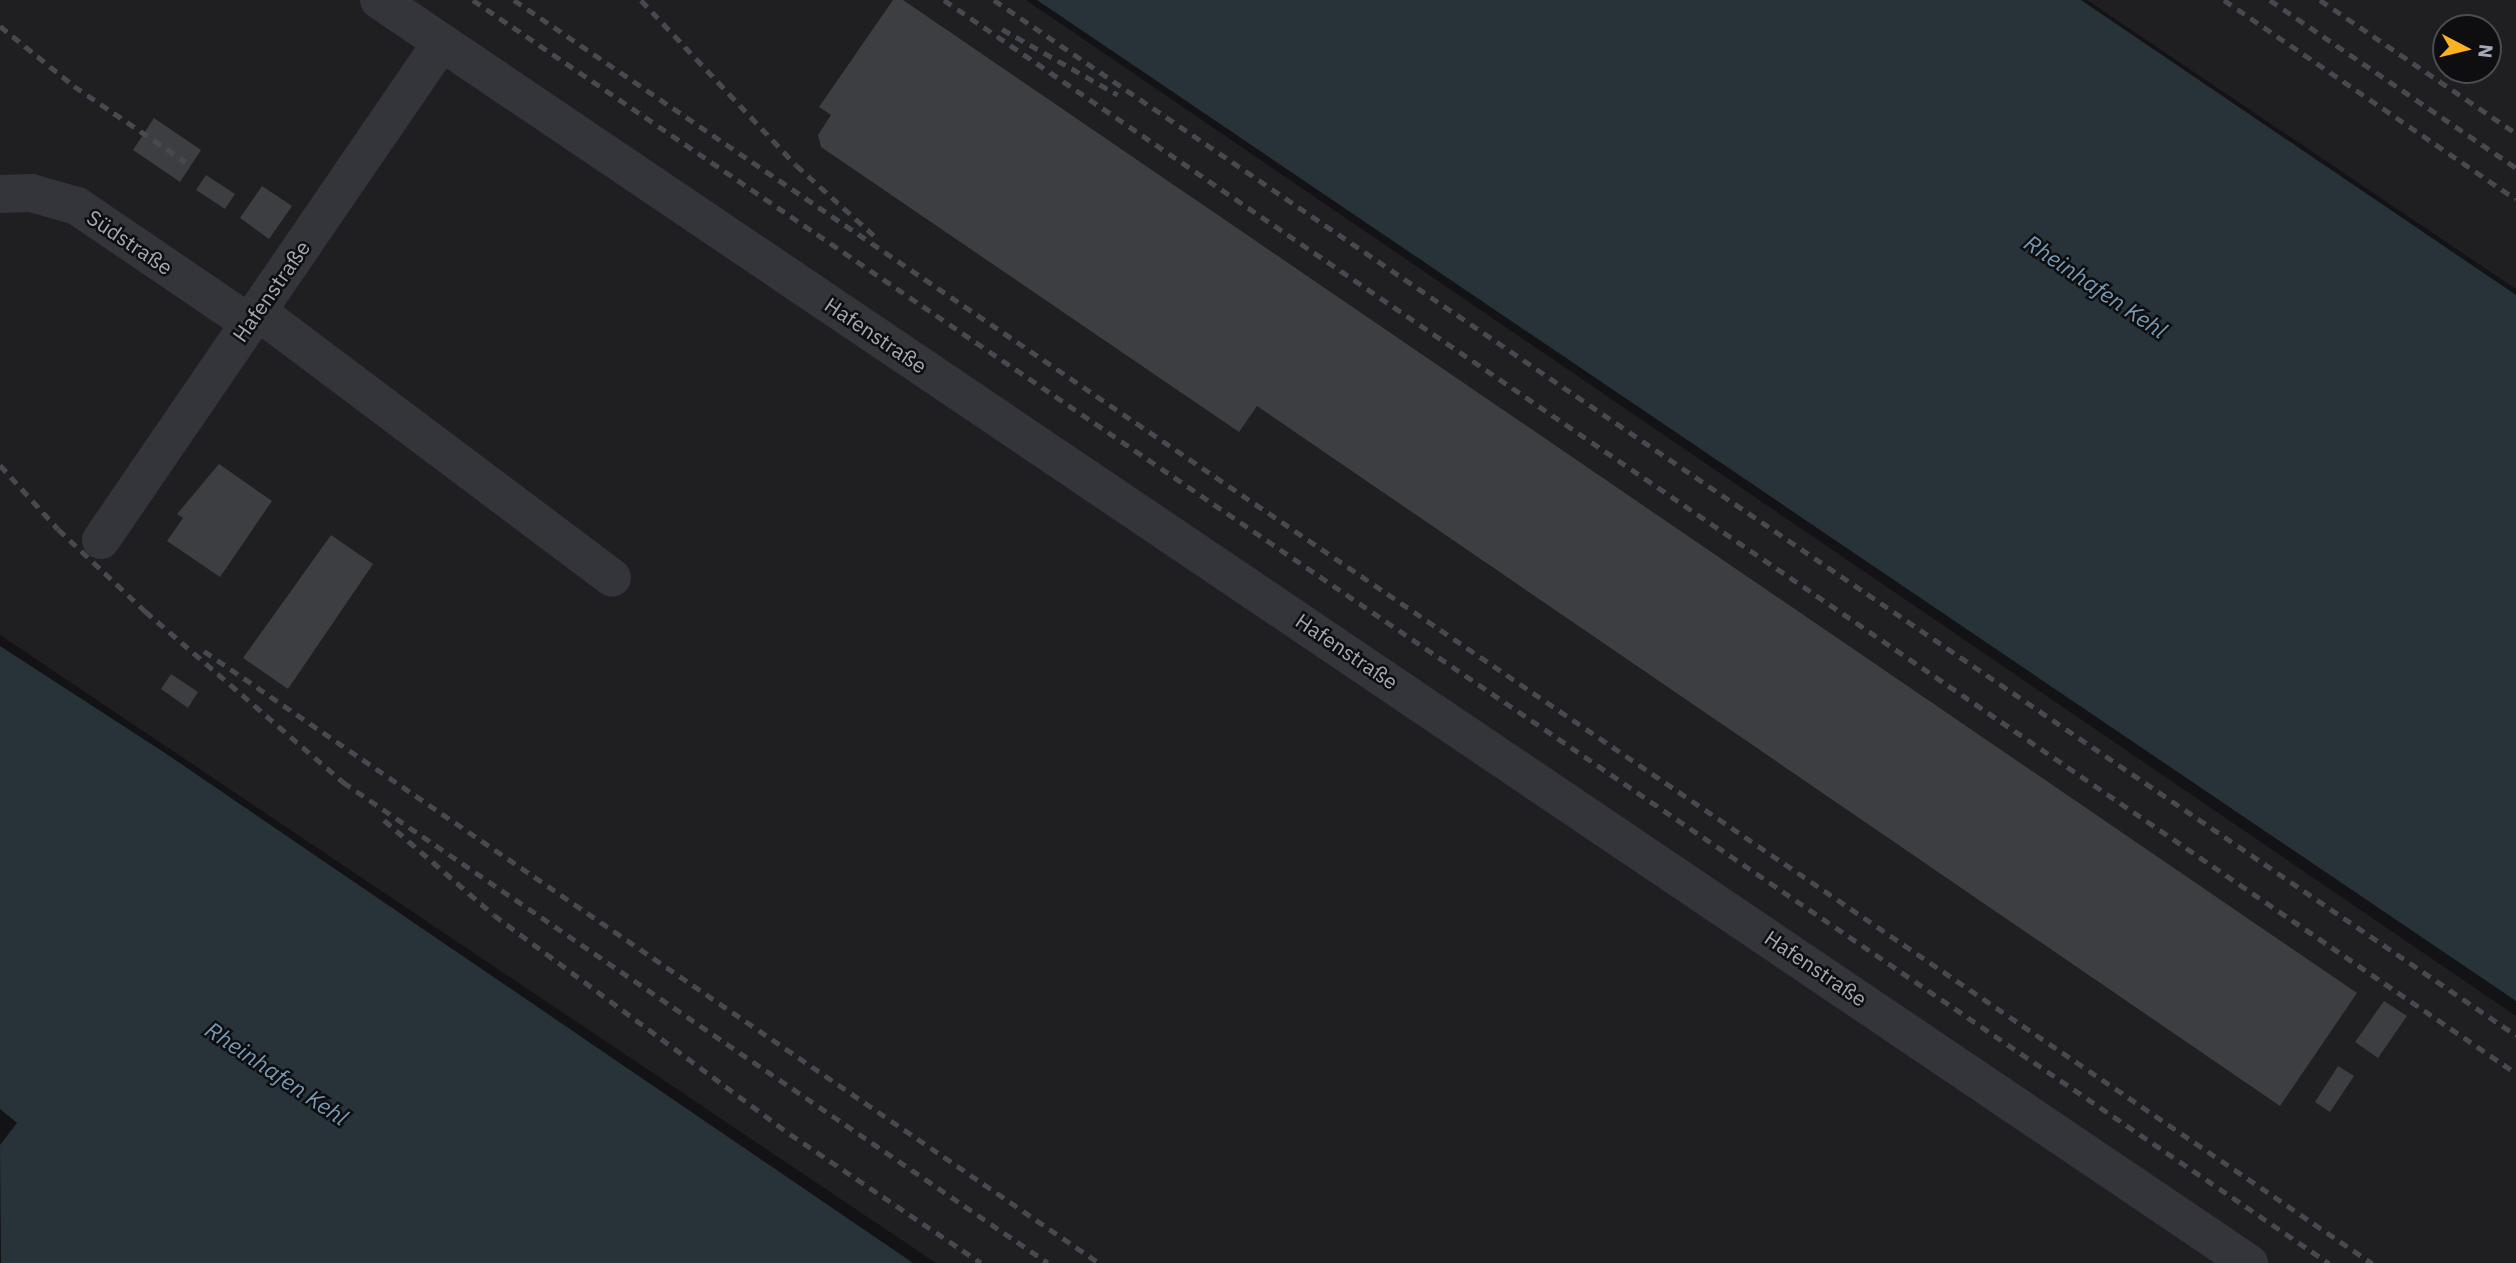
<!DOCTYPE html>
<meta charset="utf-8">
<style>
body{margin:0}
#map{position:relative;width:2516px;height:1263px;overflow:hidden;background:#131315;font-family:"IBM Plex Sans",sans-serif}
div>[style]{position:absolute}
.built>*{inset:0;background:#1f1f22}
.water>*{inset:0;background:#283239}
.building>*{inset:0;background:#3c3e42}
.minor>*{height:38px;margin:-19px;padding:0 19px;transform-origin:19px;border-radius:19px;background:#34353a}
.rail>*{height:5px;margin-top:-2.5px;transform-origin:0;background:repeating-linear-gradient(90deg,#46494f 0 9px,transparent 0 16px)}
span{translate:-50% -50%;white-space:nowrap;text-align:center;line-height:1.15;-webkit-text-stroke:5px #0e0e10;paint-order:stroke}
.street-label{font-size:21px;color:#a3a9b6}
.water-label{font-size:23px;color:#7798b4;font-style:italic}
.north{position:absolute;left:2432px;top:14px;width:70px;height:70px;box-sizing:border-box;background:#0e0e10;border:2px solid #4a4c52;border-radius:50%;rotate:97deg;font-size:19px;font-weight:700;line-height:28px;text-align:center;color:#a3a9b6}
.north::after{content:'';display:block;margin:auto;width:24px;height:32px;background:#ffb221;clip-path:polygon(50% 0,100% 100%,50% 72%,0 100%)}
</style>
<div id="map">
<div class="built">
<i style="clip-path:polygon(0 0,1026px 0,2516px 1016px,2516px 1263px,936px 1263px,0 635px)"></i>
<i style="clip-path:polygon(evenodd,2087px 0,2516px 0,2516px 289px,2087px 0,2488px 28px,2488px 70px,2446px 70px,2446px 28px,2488px 28px)"></i>
</div>
<div class="water">
<i style="clip-path:polygon(1037px 0,2081px 0,2516px 295px,2516px 1001px)"></i>
<i style="clip-path:polygon(0 646px,165px 753px,913px 1263px,1px 1263px,0 1145px,17px 1123px,0 1109px)"></i>
</div>
<div class="building">
<i style="clip-path:polygon(893px 0,903px 0,2357px 993px,2280px 1106px,1257px 406px,1239px 432px,821px 147px,818px 135px,831px 115px,819px 107px)"></i>
<i style="clip-path:polygon(154px 118px,201px 150px,180px 182px,133px 150px)"></i>
<i style="clip-path:polygon(206px 175px,235px 194px,225px 209px,196px 190px)"></i>
<i style="clip-path:polygon(262px 186px,292px 206px,269px 239px,240px 218px)"></i>
<i style="clip-path:polygon(219px 464px,272px 501px,220px 577px,167px 541px,183px 518px,177px 514px)"></i>
<i style="clip-path:polygon(331px 535px,373px 564px,288px 689px,243px 658px)"></i>
<i style="clip-path:polygon(171px 674px,198px 692px,188px 708px,161px 689px)"></i>
<i style="clip-path:polygon(2384px 1001px,2407px 1016px,2378px 1058px,2355px 1042px)"></i>
<i style="clip-path:polygon(2338px 1066px,2354px 1076px,2330px 1112px,2315px 1102px)"></i>
</div>
<div class="minor">
<i style="left:379px;top:0;width:2257px;rotate:34.04deg"></i>
<i style="left:0;top:194px;width:31px;rotate:-2deg"></i>
<i style="left:31px;top:193px;width:48px;rotate:15.8deg"></i>
<i style="left:77px;top:206px;width:207px;rotate:34.2deg"></i>
<i style="left:257px;top:311px;width:444px;rotate:36.9deg"></i>
<i style="left:101px;top:540px;width:602px;rotate:-55.62deg"></i>
</div>
<div class="rail">
<i style="left:473px;top:0;width:2245px;rotate:34.24deg"></i>
<i style="left:514px;top:0;width:2247px;rotate:34.21deg"></i>
<i style="left:641px;top:0;width:226px;rotate:46.8deg"></i>
<i style="left:796px;top:165px;width:110px;rotate:42.1deg"></i>
<i style="left:944px;top:0;width:1903px;rotate:34.32deg"></i>
<i style="left:994px;top:0;width:1841px;rotate:34.22deg"></i>
<i style="left:2224px;top:0;width:353px;rotate:34.3deg"></i>
<i style="left:2270px;top:0;width:298px;rotate:34.3deg"></i>
<i style="left:2320px;top:0;width:237px;rotate:34.2deg"></i>
<i style="left:0;top:26px;width:95px;rotate:39deg"></i>
<i style="left:74px;top:86px;width:135px;rotate:34.2deg"></i>
<i style="left:1002px;top:29px;width:133px;rotate:29.6deg"></i>
<i style="left:0;top:465px;width:86px;rotate:47.8deg"></i>
<i style="left:58px;top:529px;width:120px;rotate:43.3deg"></i>
<i style="left:145px;top:611px;width:262px;rotate:40.8deg"></i>
<i style="left:343px;top:782px;width:853px;rotate:34.3deg"></i>
<i style="left:204px;top:651px;width:1084px;rotate:34.36deg"></i>
<i style="left:384px;top:820px;width:145px;rotate:40.8deg"></i>
<i style="left:494px;top:915px;width:368px;rotate:36.5deg"></i>
<i style="left:790px;top:1134px;width:230px;rotate:34deg"></i>
</div>
<div class="street-label">
<span style="left:130px;top:242px;rotate:34deg">Südstraße</span>
<span style="left:271px;top:291px;rotate:-55deg">Hafenstraße</span>
<span style="left:876px;top:335px;rotate:34deg">Hafenstraße</span>
<span style="left:1347px;top:651px;rotate:34deg">Hafenstraße</span>
<span style="left:1816px;top:968px;rotate:34deg">Hafenstraße</span>
</div>
<div class="water-label">
<span style="left:2096px;top:286px;rotate:34deg">Rheinhafen Kehl</span>
<span style="left:277px;top:1073px;rotate:34deg">Rheinhafen Kehl</span>
</div>
<div class="north">N</div>
</div>
